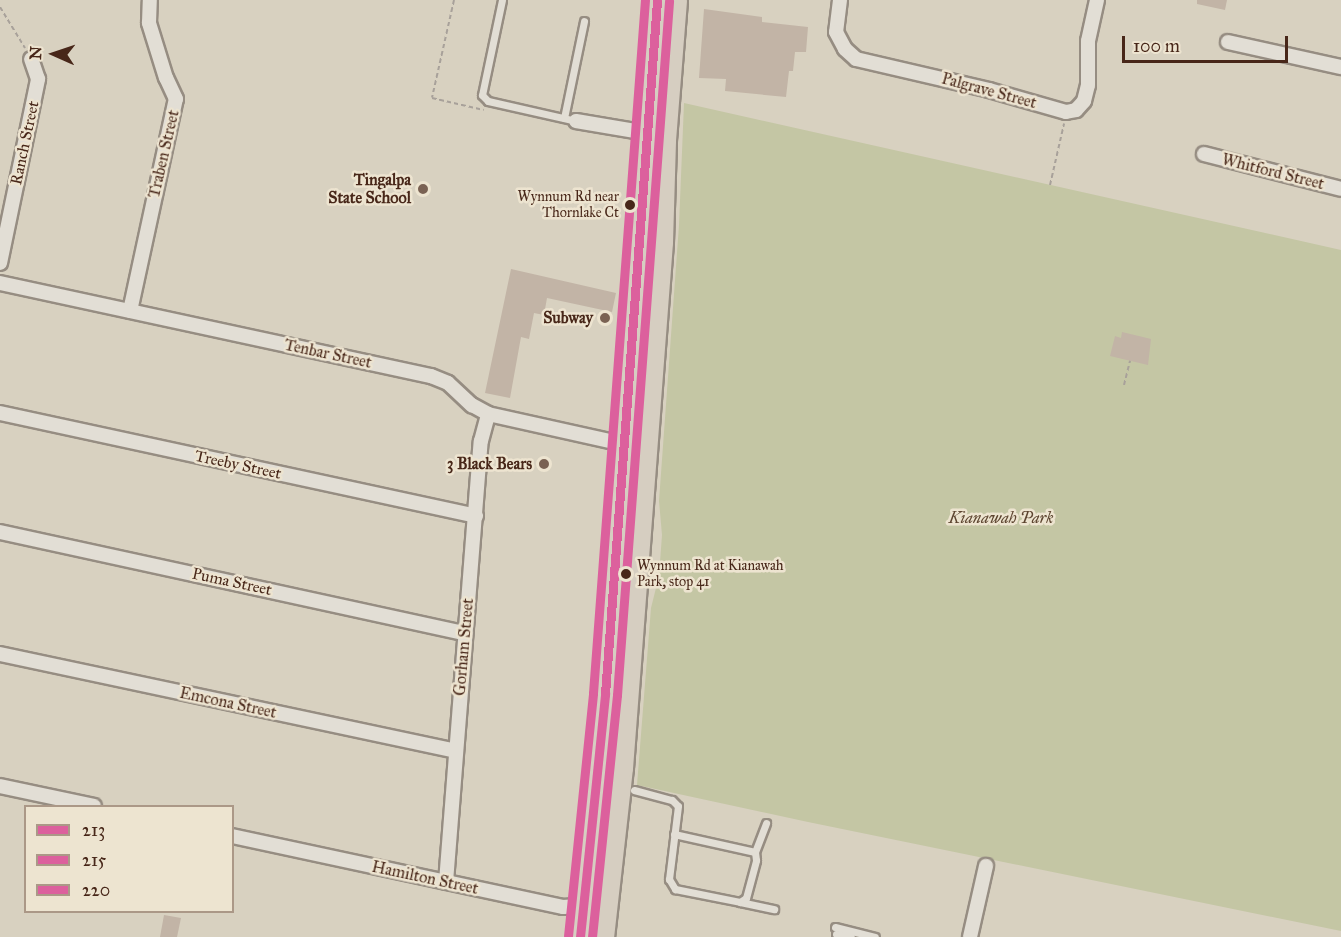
<!DOCTYPE html>
<style>
body{margin:0}
#map{position:relative;width:1341px;height:937px;overflow:hidden;background:#d8d1c0;font-family:"IM FELL Great Primer",serif}
div>[style]{position:absolute}
.green>*{inset:0;background:#c4c6a4}
.building>*{inset:0;background:#c2b4a6}
.path>*{height:2px;margin-top:-1px;transform-origin:0;background:repeating-linear-gradient(90deg,#a8a19a 0 4.5px,transparent 0 7.5px)}
.roads{filter:drop-shadow(2px 0 #968d82) drop-shadow(-2px 0 #968d82) drop-shadow(0 2px #968d82) drop-shadow(0 -2px #968d82)}
.lane>*{height:7px;margin:-3.5px;padding:0 3.5px;transform-origin:3.5px;border-radius:3.5px;background:#e2ded5}
.street>*{height:14px;margin:-7px;padding:0 7px;transform-origin:7px;border-radius:7px;background:#e2ded5}
.primary>*{height:21px;margin:-10.5px;padding:0 10.5px;transform-origin:10.5px;border-radius:10.5px;background:#d6cec1}
.bus-1>*{height:9px;margin:-4.5px;padding:0 4.5px;transform-origin:4.5px;border-radius:4.5px;background:#dc609d}
.bus-2>*{height:9px;margin:-4.5px;padding:0 4.5px;transform-origin:4.5px;border-radius:4.5px;background:#dc609d}
.bus-3>*{height:9px;margin:-4.5px;padding:0 4.5px;transform-origin:4.5px;border-radius:4.5px;background:#dc609d}
.dots>*{width:16px;height:16px;translate:-50% -50%;box-sizing:border-box;border:3px solid #ede4d0;border-radius:50%}
span{translate:-50% -50%;white-space:nowrap;text-align:center;line-height:1.15;-webkit-text-stroke:5px #ede4d0;paint-order:stroke}
.bus-label{font-size:14px;color:#482719}
.right{translate:-100% -50%;text-align:right}
.left{translate:0 -50%;text-align:left}
.street-label{font-size:16px;color:#482719}
.poi-label{font-size:16px;color:#482719;font-weight:700}
.park-label{font-size:16px;color:#5d4530;font-style:italic}
.legend{position:absolute;left:24px;top:805px;width:210px;height:108px;box-sizing:border-box;background:#ede4d0;border:2px solid #ab9887;margin:0;padding:8px 10px;list-style:none;font-size:18px;color:#482719}
.legend li{display:flex;align-items:center;gap:12px;height:30px}
.legend b{width:30px;border:2px solid #ab9887}
.north{position:absolute;left:24px;top:24px;width:60px;height:60px;-webkit-text-stroke:4px #ede4d0;paint-order:stroke;rotate:273deg;font-size:16px;font-weight:700;line-height:24px;text-align:center;color:#482719}
.north::after{content:'';display:block;margin:auto;width:21px;height:27px;background:#482719;clip-path:polygon(50% 0,100% 100%,50% 72%,0 100%)}
.scale{position:absolute;left:1122px;top:36px;width:166px;height:27px;box-sizing:border-box;border:3px solid #482719;border-top:0;padding-left:8px;font-size:18px;line-height:21px;white-space:nowrap;color:#482719;-webkit-text-stroke:4px #ede4d0;paint-order:stroke}
</style>
<div id="map">
<div class="green">
<i style="clip-path:polygon(684px 103px,1341px 250px,1341px 931px,808px 822px,637px 785px,651px 608px,659px 576px,662px 535px,659px 501px,679px 225px)"></i>
</div>
<div class="building">
<i style="clip-path:polygon(1197px 0,1227px 0,1225px 10px,1197px 4px)"></i>
<i style="clip-path:polygon(704px 9px,762px 17px,762px 22px,808px 27px,806px 52px,795px 52px,793px 71px,789px 71px,786px 97px,725px 91px,726px 79px,699px 78px)"></i>
<i style="clip-path:polygon(511px 269px,616px 293px,612px 312px,547px 298px,544px 315px,534px 313px,529px 339px,521px 337px,510px 398px,485px 393px)"></i>
<i style="clip-path:polygon(1122px 332px,1151px 339px,1148px 365px,1110px 356px,1115px 336px,1121px 338px)"></i>
<i style="clip-path:polygon(164px 915px,181px 918px,177px 937px,160px 937px)"></i>
</div>
<div class="path">
<i style="left:454px;top:0;width:100px;rotate:102.7deg"></i>
<i style="left:432px;top:98px;width:53px;rotate:13deg"></i>
<i style="left:0;top:7px;width:48px;rotate:58.6deg"></i>
<i style="left:1050px;top:185px;width:63px;rotate:-77.1deg"></i>
<i style="left:1124px;top:385px;width:25px;rotate:-76deg"></i>
</div>
<div class="roads">
<div class="lane">
<i style="left:502px;top:0;width:97px;rotate:101.9deg"></i>
<i style="left:482px;top:95px;width:8px;rotate:45deg"></i>
<i style="left:488px;top:101px;width:90px;rotate:12.8deg"></i>
<i style="left:564px;top:118px;width:99px;rotate:-78.3deg"></i>
<i style="left:634px;top:790px;width:39px;rotate:15deg"></i>
<i style="left:672px;top:800px;width:8px;rotate:45deg"></i>
<i style="left:678px;top:806px;width:74px;rotate:97deg"></i>
<i style="left:669px;top:879px;width:12px;rotate:59deg"></i>
<i style="left:675px;top:889px;width:66px;rotate:11.3deg"></i>
<i style="left:740px;top:902px;width:7px;rotate:-34deg"></i>
<i style="left:746px;top:898px;width:39px;rotate:-75deg"></i>
<i style="left:756px;top:860px;width:8px;rotate:-97deg"></i>
<i style="left:755px;top:852px;width:83px;rotate:-167.5deg"></i>
<i style="left:755px;top:852px;width:31px;rotate:-69deg"></i>
<i style="left:740px;top:902px;width:35px;rotate:12deg"></i>
<i style="left:835px;top:927px;width:41px;rotate:14deg"></i>
<i style="left:836px;top:934px;width:15px;rotate:11deg"></i>
</div>
<div class="street">
<i style="left:840px;top:0;width:32px;rotate:97deg"></i>
<i style="left:836px;top:32px;width:19px;rotate:62deg"></i>
<i style="left:845px;top:49px;width:15px;rotate:42deg"></i>
<i style="left:856px;top:59px;width:137px;rotate:13.1deg"></i>
<i style="left:989px;top:90px;width:80px;rotate:15.9deg"></i>
<i style="left:1066px;top:112px;width:10px;rotate:-11deg"></i>
<i style="left:1076px;top:110px;width:12px;rotate:-48deg"></i>
<i style="left:1084px;top:101px;width:16px;rotate:-76deg"></i>
<i style="left:1088px;top:85px;width:44px;rotate:-90deg"></i>
<i style="left:1088px;top:41px;width:42px;rotate:-77.6deg"></i>
<i style="left:1228px;top:42px;width:116px;rotate:12.5deg"></i>
<i style="left:576px;top:121px;width:72px;rotate:9.6deg"></i>
<i style="left:1204px;top:154px;width:141px;rotate:14.3deg"></i>
<i style="left:0;top:263px;width:188px;rotate:-78.3deg"></i>
<i style="left:38px;top:79px;width:21px;rotate:-109deg"></i>
<i style="left:0;top:283px;width:441px;rotate:12.2deg"></i>
<i style="left:431px;top:376px;width:18px;rotate:22deg"></i>
<i style="left:448px;top:383px;width:33px;rotate:43deg"></i>
<i style="left:472px;top:405px;width:18px;rotate:29deg"></i>
<i style="left:488px;top:414px;width:162px;rotate:12.5deg"></i>
<i style="left:130px;top:311px;width:217px;rotate:-77.8deg"></i>
<i style="left:176px;top:99px;width:23px;rotate:-115deg"></i>
<i style="left:166px;top:78px;width:58px;rotate:-107.2deg"></i>
<i style="left:149px;top:23px;width:23px;rotate:-88deg"></i>
<i style="left:0;top:413px;width:487px;rotate:12.2deg"></i>
<i style="left:0;top:532px;width:476px;rotate:12.3deg"></i>
<i style="left:0;top:654px;width:466px;rotate:12deg"></i>
<i style="left:0;top:786px;width:96px;rotate:12deg"></i>
<i style="left:232px;top:836px;width:339px;rotate:12.1deg"></i>
<i style="left:563px;top:907px;width:32px;rotate:-4deg"></i>
<i style="left:595px;top:905px;width:20px;rotate:-53deg"></i>
<i style="left:446px;top:882px;width:442px;rotate:-85.5deg"></i>
<i style="left:481px;top:441px;width:28px;rotate:-75deg"></i>
<i style="left:970px;top:937px;width:73px;rotate:-77.3deg"></i>
</div>
<div class="primary">
<i style="left:580px;top:937px;width:120px;rotate:-83.3deg"></i>
<i style="left:594px;top:818px;width:124px;rotate:-84.9deg"></i>
<i style="left:605px;top:694px;width:696px;rotate:-85.71deg"></i>
<i style="left:603px;top:937px;width:170px;rotate:-83.6deg"></i>
<i style="left:622px;top:768px;width:528px;rotate:-85.65deg"></i>
<i style="left:662px;top:242px;width:102px;rotate:-88.3deg"></i>
<i style="left:665px;top:140px;width:140px;rotate:-85.5deg"></i>
</div>
</div>
<div class="bus-1">
<i style="left:580px;top:937px;width:244px;rotate:-84.1deg"></i>
<i style="left:605px;top:694px;width:696px;rotate:-85.71deg"></i>
</div>
<div class="bus-2">
<i style="left:592px;top:937px;width:243px;rotate:-84.1deg"></i>
<i style="left:617px;top:695px;width:696px;rotate:-85.71deg"></i>
</div>
<div class="bus-3">
<i style="left:568px;top:936px;width:244px;rotate:-84.1deg"></i>
<i style="left:593px;top:693px;width:695px;rotate:-85.71deg"></i>
</div>
<div class="dots">
<i style="left:423px;top:189px;background:#7a6253"></i>
<i style="left:630px;top:205px;background:#482719"></i>
<i style="left:605px;top:318px;background:#7a6253"></i>
<i style="left:544px;top:464px;background:#7a6253"></i>
<i style="left:626px;top:574px;background:#482719"></i>
</div>
<div class="bus-label">
<span class="right" style="left:619px;top:205px">Wynnum Rd near<br>Thornlake Ct</span>
<span class="left" style="left:637px;top:574px">Wynnum Rd at Kianawah<br>Park, stop 41</span>
</div>
<div class="street-label">
<span style="left:989px;top:91px;rotate:15deg">Palgrave Street</span>
<span style="left:25px;top:143px;rotate:-78deg">Ranch Street</span>
<span style="left:164px;top:154px;rotate:-77deg">Traben Street</span>
<span style="left:1273px;top:172px;rotate:14deg">Whitford Street</span>
<span style="left:328px;top:354px;rotate:12deg">Tenbar Street</span>
<span style="left:238px;top:465px;rotate:12deg">Treeby Street</span>
<span style="left:232px;top:582px;rotate:12deg">Puma Street</span>
<span style="left:464px;top:647px;rotate:-85deg">Gorham Street</span>
<span style="left:228px;top:703px;rotate:12deg">Emcona Street</span>
<span style="left:425px;top:878px;rotate:12deg">Hamilton Street</span>
</div>
<div class="poi-label">
<span class="right" style="left:411px;top:189px">Tingalpa<br>State School</span>
<span class="right" style="left:593px;top:318px">Subway</span>
<span class="right" style="left:532px;top:464px">3 Black Bears</span>
</div>
<div class="park-label">
<span style="left:1001px;top:518px">Kianawah Park</span>
</div>
<ul class="legend">
<li><b style="height:8px;background:#dc609d"></b>213</li>
<li><b style="height:8px;background:#dc609d"></b>215</li>
<li><b style="height:8px;background:#dc609d"></b>220</li>
</ul>
<div class="north">N</div>
<div class="scale">100 m</div>
</div>
